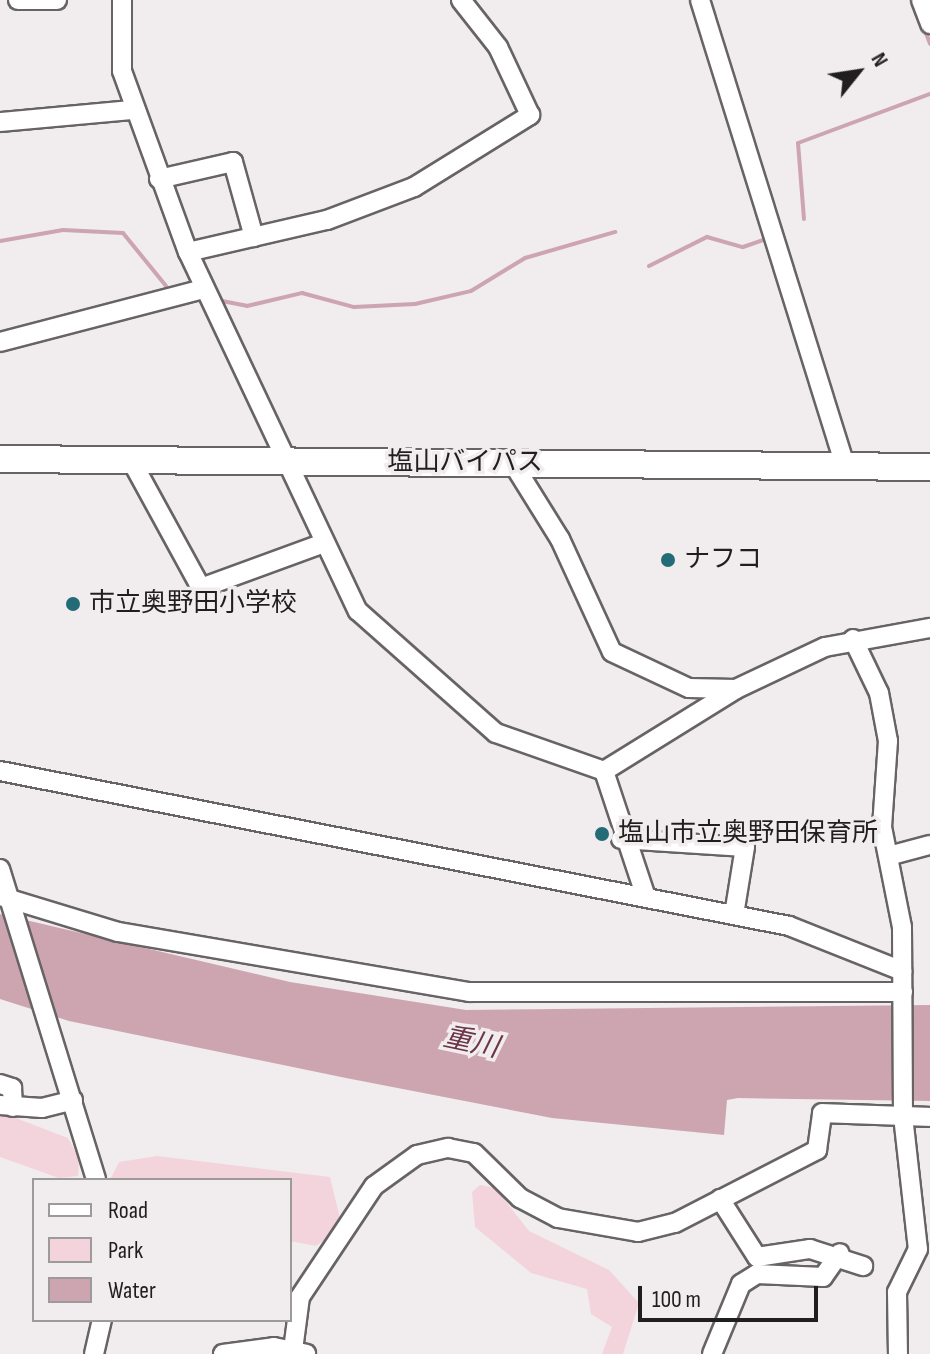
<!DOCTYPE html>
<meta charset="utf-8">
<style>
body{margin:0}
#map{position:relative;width:930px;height:1354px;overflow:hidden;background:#f1ecee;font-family:"Sofia Sans Condensed","Noto Sans JP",sans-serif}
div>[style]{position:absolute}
.green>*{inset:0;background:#f4d4dc}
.water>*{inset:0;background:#cda5b0}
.stream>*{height:4px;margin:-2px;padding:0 2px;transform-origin:2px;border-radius:2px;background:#cda5b0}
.roads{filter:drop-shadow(2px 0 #686364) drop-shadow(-2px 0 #686364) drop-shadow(0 2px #686364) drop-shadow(0 -2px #686364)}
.minor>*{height:18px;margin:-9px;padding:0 9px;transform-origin:9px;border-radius:9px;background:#fff}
.highway>*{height:26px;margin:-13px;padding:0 13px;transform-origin:13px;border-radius:13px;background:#fff}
.dots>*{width:22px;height:22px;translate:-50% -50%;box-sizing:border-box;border:4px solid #f1ecee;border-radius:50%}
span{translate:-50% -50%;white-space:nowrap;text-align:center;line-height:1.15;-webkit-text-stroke:7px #f1ecee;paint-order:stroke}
.street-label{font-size:26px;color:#201e1f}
.poi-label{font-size:26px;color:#201e1f}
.left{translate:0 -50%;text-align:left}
.water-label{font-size:28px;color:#6c3548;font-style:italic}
.legend{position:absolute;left:32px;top:1178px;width:260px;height:144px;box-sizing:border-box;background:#f1ecee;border:2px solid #9d9a9b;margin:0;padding:10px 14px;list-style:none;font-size:24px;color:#201e1f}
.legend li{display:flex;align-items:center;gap:16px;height:40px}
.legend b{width:40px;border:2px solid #9d9a9b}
.north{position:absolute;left:818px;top:32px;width:80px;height:80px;-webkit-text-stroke:6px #f1ecee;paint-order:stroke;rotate:60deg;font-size:22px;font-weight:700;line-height:32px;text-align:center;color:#201e1f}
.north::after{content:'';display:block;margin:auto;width:28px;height:36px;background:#201e1f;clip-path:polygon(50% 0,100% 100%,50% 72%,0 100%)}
.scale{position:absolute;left:638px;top:1286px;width:180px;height:36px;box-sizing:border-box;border:4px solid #201e1f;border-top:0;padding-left:10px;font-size:24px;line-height:28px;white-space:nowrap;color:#201e1f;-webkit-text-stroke:6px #f1ecee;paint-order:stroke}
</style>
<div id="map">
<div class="green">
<i style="clip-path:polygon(0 1112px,68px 1138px,79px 1159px,78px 1176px,59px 1178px,0 1157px)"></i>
<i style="clip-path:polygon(157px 1156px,330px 1177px,342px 1227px,316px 1246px,290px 1241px,290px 1180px,110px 1180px,119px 1162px)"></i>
<i style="clip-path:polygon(480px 1185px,495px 1188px,529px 1231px,609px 1270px,639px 1303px,623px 1354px,602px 1354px,612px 1327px,591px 1314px,587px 1289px,531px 1273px,475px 1227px,472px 1192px)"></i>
</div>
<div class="water">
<i style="clip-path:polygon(0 914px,290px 982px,466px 1010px,930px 1005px,930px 1101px,738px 1098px,727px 1100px,724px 1135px,552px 1118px,346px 1078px,69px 1021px,0 999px)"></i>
</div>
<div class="stream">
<i style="left:924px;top:28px;width:17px;rotate:69deg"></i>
<i style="left:804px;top:219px;width:76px;rotate:-94.5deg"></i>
<i style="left:798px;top:143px;width:141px;rotate:-20.4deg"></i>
<i style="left:0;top:241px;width:64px;rotate:-9.9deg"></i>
<i style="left:63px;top:230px;width:60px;rotate:2.9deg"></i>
<i style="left:123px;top:233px;width:68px;rotate:50.9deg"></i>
<i style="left:649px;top:266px;width:65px;rotate:-26.6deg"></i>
<i style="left:707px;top:237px;width:37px;rotate:16deg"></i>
<i style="left:743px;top:247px;width:21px;rotate:-19deg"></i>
<i style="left:222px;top:301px;width:25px;rotate:11deg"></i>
<i style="left:247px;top:306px;width:57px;rotate:-13.3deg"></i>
<i style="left:302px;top:293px;width:54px;rotate:15.1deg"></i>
<i style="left:354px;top:307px;width:61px;rotate:-2.8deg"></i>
<i style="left:415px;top:304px;width:57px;rotate:-13.1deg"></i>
<i style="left:471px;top:291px;width:63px;rotate:-31.4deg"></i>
<i style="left:525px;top:258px;width:94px;rotate:-16.1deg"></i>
</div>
<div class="roads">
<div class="minor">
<i style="left:18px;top:0;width:39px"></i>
<i style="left:122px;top:0;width:71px;rotate:90deg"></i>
<i style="left:122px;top:71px;width:193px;rotate:70deg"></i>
<i style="left:188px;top:252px;width:397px;rotate:64.7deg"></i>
<i style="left:358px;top:611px;width:184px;rotate:41.5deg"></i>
<i style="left:496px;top:733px;width:114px;rotate:19.4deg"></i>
<i style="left:700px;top:0;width:488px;rotate:72.7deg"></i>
<i style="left:921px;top:0;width:26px;rotate:69deg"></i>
<i style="left:0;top:122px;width:134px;rotate:-5.2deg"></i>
<i style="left:159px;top:179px;width:76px;rotate:-12.9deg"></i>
<i style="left:233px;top:162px;width:78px;rotate:74.4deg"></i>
<i style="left:188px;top:252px;width:143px;rotate:-13deg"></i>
<i style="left:327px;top:220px;width:93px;rotate:-20.8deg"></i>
<i style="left:414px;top:187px;width:137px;rotate:-31.8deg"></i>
<i style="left:530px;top:115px;width:75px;rotate:-115.2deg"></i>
<i style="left:498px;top:47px;width:60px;rotate:-128.2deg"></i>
<i style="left:0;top:342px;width:210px;rotate:-14.6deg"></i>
<i style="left:131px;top:460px;width:146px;rotate:61.3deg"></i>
<i style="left:201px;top:588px;width:131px;rotate:-20.1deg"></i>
<i style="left:512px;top:462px;width:91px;rotate:58.1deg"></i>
<i style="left:560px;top:539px;width:124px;rotate:65.3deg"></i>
<i style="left:612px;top:652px;width:85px;rotate:25.1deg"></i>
<i style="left:689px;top:688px;width:47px;rotate:1.2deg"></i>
<i style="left:853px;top:639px;width:60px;rotate:64.3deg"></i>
<i style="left:879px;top:693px;width:49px;rotate:79.4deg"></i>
<i style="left:888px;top:741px;width:86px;rotate:94deg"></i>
<i style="left:882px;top:827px;width:102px;rotate:78.7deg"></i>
<i style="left:902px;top:927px;width:189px;rotate:89.7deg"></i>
<i style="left:903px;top:1116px;width:134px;rotate:83.6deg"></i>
<i style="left:918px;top:1249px;width:48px;rotate:116deg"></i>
<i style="left:897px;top:1292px;width:62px;rotate:89.1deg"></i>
<i style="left:0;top:771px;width:804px;rotate:11.11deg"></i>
<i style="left:789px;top:926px;width:122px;rotate:21.7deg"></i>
<i style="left:604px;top:771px;width:155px;rotate:-31.8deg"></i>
<i style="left:736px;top:689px;width:98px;rotate:-25.3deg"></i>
<i style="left:825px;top:647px;width:107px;rotate:-10.3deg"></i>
<i style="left:604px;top:771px;width:130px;rotate:71.6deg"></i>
<i style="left:621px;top:839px;width:124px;rotate:3.7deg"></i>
<i style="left:745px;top:847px;width:69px;rotate:99.2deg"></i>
<i style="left:892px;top:855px;width:39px;rotate:-15deg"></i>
<i style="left:0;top:869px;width:325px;rotate:72.8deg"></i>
<i style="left:0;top:896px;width:123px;rotate:17deg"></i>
<i style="left:118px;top:932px;width:356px;rotate:9.7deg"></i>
<i style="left:469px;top:992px;width:434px"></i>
<i style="left:0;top:1084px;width:13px;rotate:18deg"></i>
<i style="left:12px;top:1088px;width:19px;rotate:87deg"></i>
<i style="left:0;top:1105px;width:42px;rotate:4.1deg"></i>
<i style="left:42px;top:1108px;width:32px;rotate:-14deg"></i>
<i style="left:720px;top:1199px;width:69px;rotate:57.5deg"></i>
<i style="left:757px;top:1257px;width:54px;rotate:-8.6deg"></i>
<i style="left:810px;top:1249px;width:56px;rotate:17.8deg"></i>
<i style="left:293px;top:1350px;width:53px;rotate:-82.5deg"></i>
<i style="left:300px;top:1297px;width:133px;rotate:-56.3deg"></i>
<i style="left:374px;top:1186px;width:53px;rotate:-35.8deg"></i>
<i style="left:417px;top:1155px;width:32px;rotate:-13deg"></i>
<i style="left:448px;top:1148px;width:26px;rotate:11deg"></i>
<i style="left:474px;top:1153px;width:64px;rotate:44.4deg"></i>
<i style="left:520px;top:1198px;width:43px;rotate:27.8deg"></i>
<i style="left:558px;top:1218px;width:81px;rotate:9.9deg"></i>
<i style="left:638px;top:1232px;width:38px;rotate:-14deg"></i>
<i style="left:675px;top:1223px;width:160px;rotate:-27.2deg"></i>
<i style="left:817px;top:1150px;width:37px;rotate:-82deg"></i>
<i style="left:822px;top:1113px;width:108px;rotate:2.1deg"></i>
<i style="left:94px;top:1354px;width:35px;rotate:-77deg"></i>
<i style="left:223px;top:1354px;width:51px;rotate:-7.8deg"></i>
<i style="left:274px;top:1347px;width:33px;rotate:12deg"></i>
<i style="left:712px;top:1354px;width:76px;rotate:-67.5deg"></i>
<i style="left:741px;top:1284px;width:19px;rotate:-32deg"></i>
<i style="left:757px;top:1274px;width:66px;rotate:2.6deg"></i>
<i style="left:823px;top:1277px;width:29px;rotate:-55deg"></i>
</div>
<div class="highway">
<i style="left:0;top:459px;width:930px;rotate:0.49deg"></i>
</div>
</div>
<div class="dots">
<i style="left:668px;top:560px;background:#236b77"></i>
<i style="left:73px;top:604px;background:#236b77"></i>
<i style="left:602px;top:834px;background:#236b77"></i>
</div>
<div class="street-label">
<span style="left:465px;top:463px">塩山バイパス</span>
</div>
<div class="poi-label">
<span class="left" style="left:684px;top:560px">ナフコ</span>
<span class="left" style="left:89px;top:604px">市立奥野田小学校</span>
<span class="left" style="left:618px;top:834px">塩山市立奥野田保育所</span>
</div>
<div class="water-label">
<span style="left:471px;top:1043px;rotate:12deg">重川</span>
</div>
<ul class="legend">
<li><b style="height:10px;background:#fff"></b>Road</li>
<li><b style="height:22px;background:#f4d4dc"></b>Park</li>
<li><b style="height:22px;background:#cda5b0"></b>Water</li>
</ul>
<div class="north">N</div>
<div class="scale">100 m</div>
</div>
